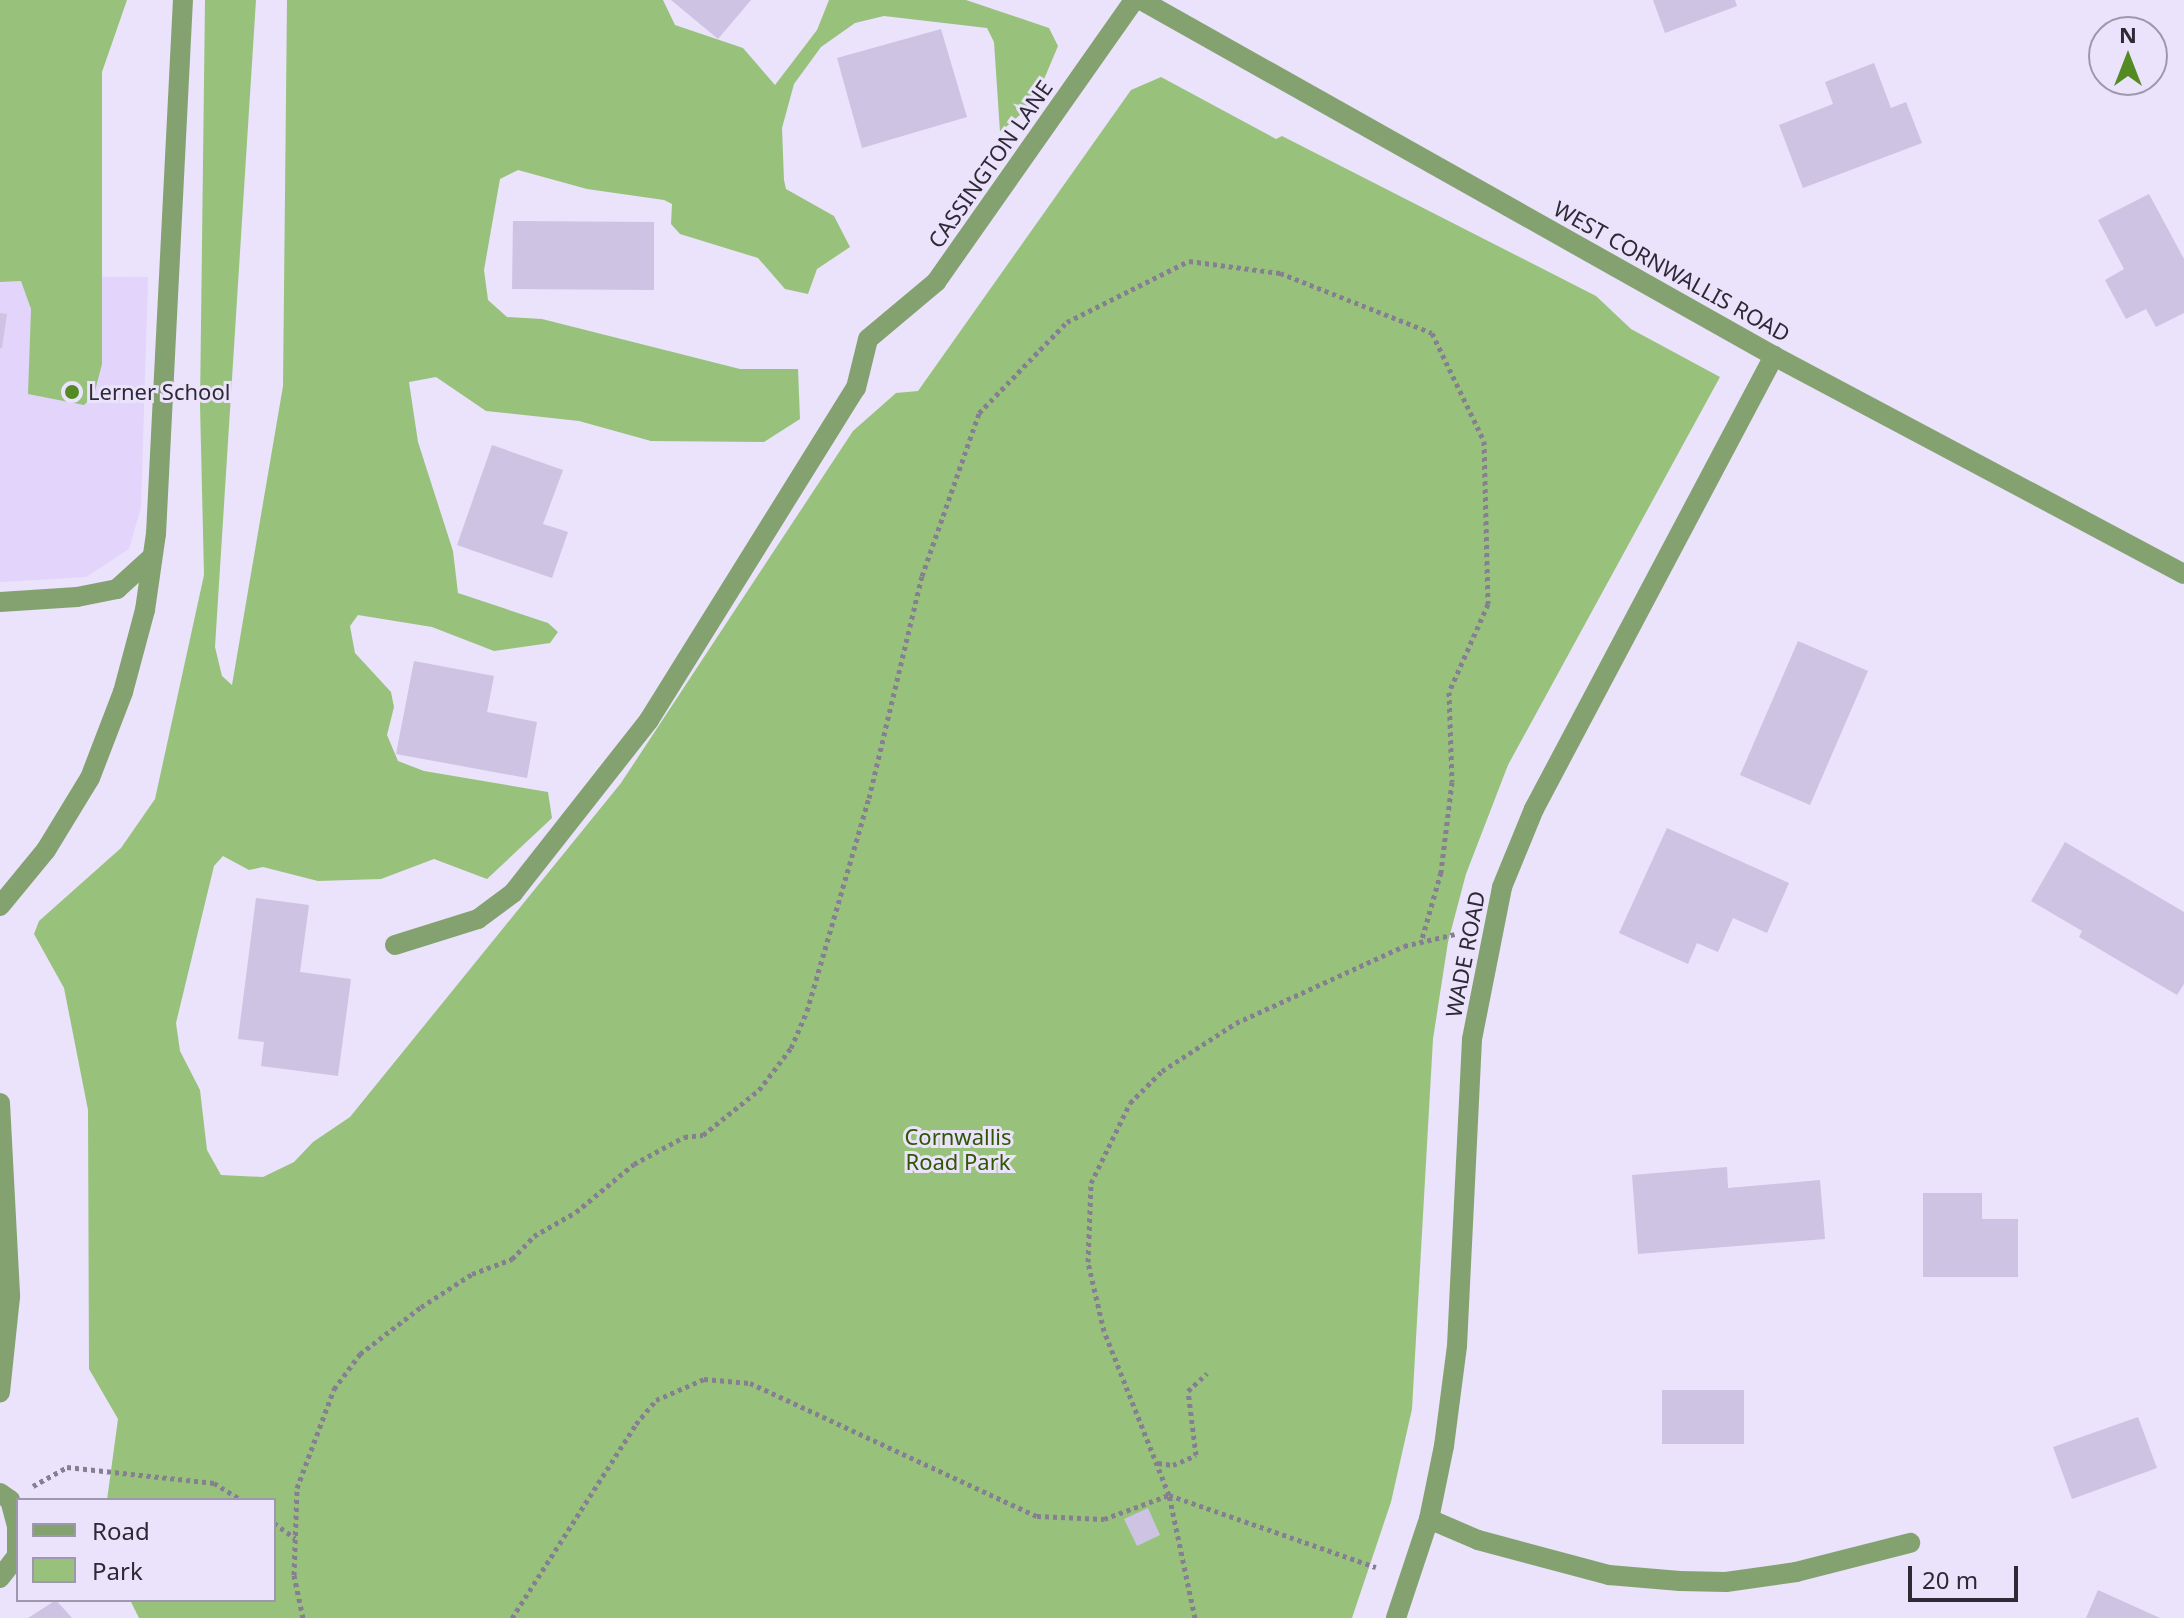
<!DOCTYPE html>
<style>
body{margin:0}
#map{position:relative;width:2184px;height:1618px;overflow:hidden;background:#ebe2fb;font-family:"Noto Sans",sans-serif}
div>[style]{position:absolute}
.built>*{inset:0;background:#e2d4fa}
.green>*{inset:0;background:#98c27c}
.building>*{inset:0;background:#cec3e2}
.path>*{height:5px;margin-top:-2.5px;transform-origin:0;background:repeating-linear-gradient(90deg,#857f91 0 4px,transparent 0 8px)}
.service>*{height:20px;margin:-10px;padding:0 10px;transform-origin:10px;border-radius:10px;background:#83a26f}
.minor>*{height:20px;margin:-10px;padding:0 10px;transform-origin:10px;border-radius:10px;background:#83a26f}
.tertiary>*{height:20px;margin:-10px;padding:0 10px;transform-origin:10px;border-radius:10px;background:#83a26f}
.dots>*{width:22px;height:22px;translate:-50% -50%;box-sizing:border-box;border:4px solid #ebe2fb;border-radius:50%}
span{translate:-50% -50%;white-space:nowrap;text-align:center;line-height:1.15;-webkit-text-stroke:6px #ebe2fb;paint-order:stroke}
.street-label{font-size:22px;color:#2e2a35}
.poi-label{font-size:22px;color:#2e2a35}
.left{translate:0 -50%;text-align:left}
.park-label{font-size:22px;color:#2e5700}
.legend{position:absolute;left:16px;top:1498px;width:260px;height:104px;box-sizing:border-box;background:#ebe2fb;border:2px solid #9f98ac;margin:0;padding:10px 14px;list-style:none;font-size:24px;color:#2e2a35}
.legend li{display:flex;align-items:center;gap:16px;height:40px}
.legend b{width:40px;border:2px solid #9f98ac}
.north{position:absolute;left:2088px;top:16px;width:80px;height:80px;box-sizing:border-box;background:#ebe2fb;border:2px solid #9f98ac;border-radius:50%;rotate:0deg;font-size:22px;font-weight:700;line-height:32px;text-align:center;color:#2e2a35}
.north::after{content:'';display:block;margin:auto;width:28px;height:36px;background:#538a23;clip-path:polygon(50% 0,100% 100%,50% 72%,0 100%)}
.scale{position:absolute;left:1908px;top:1566px;width:110px;height:36px;box-sizing:border-box;border:4px solid #2e2a35;border-top:0;padding-left:10px;font-size:24px;line-height:28px;white-space:nowrap;color:#2e2a35;-webkit-text-stroke:6px #ebe2fb;paint-order:stroke}
</style>
<div id="map">
<div class="built">
<i style="clip-path:polygon(0 276px,148px 277px,141px 507px,129px 549px,86px 577px,0 582px)"></i>
</div>
<div class="green">
<i style="clip-path:polygon(0 0,127px 0,102px 72px,102px 364px,94px 395px,84px 405px,28px 394px,31px 309px,21px 281px,0 282px)"></i>
<i style="clip-path:polygon(205px 0,256px 0,215px 647px,222px 676px,232px 685px,283px 386px,287px 0,663px 0,675px 25px,743px 48px,775px 85px,817px 30px,829px 0,966px 0,1049px 28px,1058px 46px,1034px 103px,1000px 132px,994px 42px,987px 28px,884px 16px,855px 23px,821px 47px,794px 84px,782px 128px,784px 180px,786px 189px,834px 216px,850px 247px,817px 269px,808px 294px,785px 289px,758px 258px,680px 234px,671px 224px,672px 204px,664px 200px,587px 189px,518px 170px,500px 179px,484px 270px,488px 300px,507px 317px,542px 319px,740px 369px,798px 369px,800px 419px,764px 442px,651px 441px,579px 421px,486px 411px,436px 377px,409px 382px,418px 442px,453px 551px,458px 593px,548px 623px,558px 632px,550px 643px,494px 651px,432px 627px,358px 615px,350px 626px,355px 653px,391px 692px,394px 707px,387px 735px,398px 761px,424px 771px,548px 792px,552px 818px,487px 879px,434px 859px,381px 879px,318px 881px,263px 867px,249px 870px,223px 856px,214px 866px,176px 1023px,180px 1051px,200px 1090px,207px 1150px,221px 1175px,263px 1177px,294px 1162px,313px 1142px,350px 1117px,621px 783px,853px 431px,896px 393px,918px 391px,1131px 90px,1161px 77px,1276px 139px,1282px 136px,1596px 296px,1631px 329px,1720px 377px,1508px 765px,1466px 874px,1448px 942px,1433px 1039px,1412px 1409px,1391px 1502px,1352px 1618px,139px 1618px,130px 1600px,274px 1600px,274px 1500px,107px 1500px,118px 1419px,89px 1369px,88px 1110px,64px 988px,34px 934px,39px 921px,121px 848px,155px 799px,204px 575px,200px 405px)"></i>
</div>
<div class="building">
<i style="clip-path:polygon(671px 0,751px 0,718px 39px)"></i>
<i style="clip-path:polygon(1653px 0,1735px 0,1737px 6px,1665px 33px)"></i>
<i style="clip-path:polygon(941px 29px,967px 117px,862px 148px,837px 58px)"></i>
<i style="clip-path:polygon(1874px 63px,1891px 108px,1906px 102px,1922px 143px,1803px 188px,1779px 125px,1833px 104px,1825px 82px)"></i>
<i style="clip-path:polygon(2149px 194px,2184px 259px,2184px 313px,2156px 327px,2146px 309px,2126px 319px,2105px 280px,2124px 269px,2098px 220px)"></i>
<i style="clip-path:polygon(513px 221px,654px 222px,654px 290px,512px 289px)"></i>
<i style="clip-path:polygon(0 313px,7px 314px,2px 348px,0 348px)"></i>
<i style="clip-path:polygon(492px 445px,563px 470px,543px 524px,568px 532px,552px 578px,457px 545px)"></i>
<i style="clip-path:polygon(1798px 641px,1868px 671px,1810px 805px,1740px 775px)"></i>
<i style="clip-path:polygon(414px 661px,494px 676px,487px 712px,537px 722px,527px 778px,396px 754px)"></i>
<i style="clip-path:polygon(1667px 828px,1789px 883px,1767px 933px,1733px 918px,1718px 952px,1697px 943px,1688px 964px,1619px 933px)"></i>
<i style="clip-path:polygon(2065px 842px,2184px 912px,2184px 984px,2177px 995px,2079px 937px,2082px 931px,2031px 901px)"></i>
<i style="clip-path:polygon(256px 898px,309px 905px,300px 972px,351px 979px,338px 1076px,261px 1066px,264px 1042px,238px 1039px)"></i>
<i style="clip-path:polygon(1727px 1167px,1728px 1188px,1820px 1180px,1825px 1239px,1638px 1254px,1632px 1175px)"></i>
<i style="clip-path:polygon(1923px 1193px,1982px 1193px,1982px 1219px,2018px 1219px,2018px 1277px,1923px 1277px)"></i>
<i style="clip-path:polygon(1662px 1390px,1744px 1390px,1744px 1444px,1662px 1444px)"></i>
<i style="clip-path:polygon(2138px 1417px,2157px 1468px,2072px 1499px,2053px 1447px)"></i>
<i style="clip-path:polygon(1148px 1508px,1160px 1535px,1137px 1546px,1124px 1519px)"></i>
<i style="clip-path:polygon(2098px 1590px,2160px 1618px,2086px 1618px)"></i>
<i style="clip-path:polygon(56px 1600px,72px 1618px,28px 1618px)"></i>
</div>
<div class="path">
<i style="left:1158px;top:1463px;width:15px;rotate:8deg"></i>
<i style="left:1173px;top:1465px;width:25px;rotate:-23deg"></i>
<i style="left:1196px;top:1455px;width:64px;rotate:-97.1deg"></i>
<i style="left:1188px;top:1391px;width:26px;rotate:-43deg"></i>
<i style="left:33px;top:1486px;width:39px;rotate:-29deg"></i>
<i style="left:67px;top:1467px;width:148px;rotate:6.2deg"></i>
<i style="left:214px;top:1483px;width:32px;rotate:32deg"></i>
<i style="left:274px;top:1523px;width:26px;rotate:36deg"></i>
<i style="left:303px;top:1618px;width:44px;rotate:-101.8deg"></i>
<i style="left:294px;top:1575px;width:87px;rotate:-88deg"></i>
<i style="left:297px;top:1488px;width:106px;rotate:-69.5deg"></i>
<i style="left:334px;top:1389px;width:44px;rotate:-53.4deg"></i>
<i style="left:360px;top:1354px;width:77px;rotate:-37.6deg"></i>
<i style="left:421px;top:1307px;width:61px;rotate:-32.9deg"></i>
<i style="left:472px;top:1274px;width:43px;rotate:-20.6deg"></i>
<i style="left:512px;top:1259px;width:32px;rotate:-46deg"></i>
<i style="left:534px;top:1236px;width:48px;rotate:-29.7deg"></i>
<i style="left:576px;top:1212px;width:75px;rotate:-39.6deg"></i>
<i style="left:634px;top:1164px;width:57px;rotate:-28.4deg"></i>
<i style="left:684px;top:1137px;width:19px;rotate:-6deg"></i>
<i style="left:703px;top:1135px;width:72px;rotate:-38.8deg"></i>
<i style="left:759px;top:1090px;width:53px;rotate:-52.7deg"></i>
<i style="left:791px;top:1048px;width:40px;rotate:-66.6deg"></i>
<i style="left:807px;top:1011px;width:222px;rotate:-73.8deg"></i>
<i style="left:869px;top:798px;width:228px;rotate:-76.6deg"></i>
<i style="left:922px;top:576px;width:173px;rotate:-70.7deg"></i>
<i style="left:979px;top:413px;width:127px;rotate:-46deg"></i>
<i style="left:1067px;top:322px;width:136px;rotate:-26.6deg"></i>
<i style="left:1189px;top:261px;width:92px;rotate:7.5deg"></i>
<i style="left:1280px;top:273px;width:163px;rotate:21.5deg"></i>
<i style="left:1432px;top:333px;width:120px;rotate:64.3deg"></i>
<i style="left:1484px;top:441px;width:163px;rotate:88.6deg"></i>
<i style="left:1488px;top:604px;width:96px;rotate:113.9deg"></i>
<i style="left:1449px;top:692px;width:90px;rotate:88.1deg"></i>
<i style="left:1452px;top:782px;width:91px;rotate:97deg"></i>
<i style="left:1441px;top:872px;width:73px;rotate:105.9deg"></i>
<i style="left:512px;top:1618px;width:230px;rotate:-57.4deg"></i>
<i style="left:636px;top:1424px;width:31px;rotate:-50deg"></i>
<i style="left:656px;top:1400px;width:52px;rotate:-23.6deg"></i>
<i style="left:704px;top:1379px;width:46px;rotate:5deg"></i>
<i style="left:750px;top:1383px;width:316px;rotate:24.9deg"></i>
<i style="left:1037px;top:1516px;width:67px;rotate:2.6deg"></i>
<i style="left:1104px;top:1519px;width:69px;rotate:-20.3deg"></i>
<i style="left:1169px;top:1495px;width:219px;rotate:19.2deg"></i>
<i style="left:1195px;top:1618px;width:126px;rotate:-101.9deg"></i>
<i style="left:1169px;top:1495px;width:176px;rotate:-111.6deg"></i>
<i style="left:1104px;top:1331px;width:71px;rotate:-103.1deg"></i>
<i style="left:1088px;top:1262px;width:79px;rotate:-87.8deg"></i>
<i style="left:1091px;top:1183px;width:89px;rotate:-64deg"></i>
<i style="left:1130px;top:1103px;width:45px;rotate:-45deg"></i>
<i style="left:1162px;top:1071px;width:88px;rotate:-33deg"></i>
<i style="left:1236px;top:1023px;width:185px;rotate:-24.6deg"></i>
<i style="left:1404px;top:946px;width:52px;rotate:-13.2deg"></i>
</div>
<div class="service">
<i style="left:0;top:602px;width:77px;rotate:-3.7deg"></i>
<i style="left:77px;top:597px;width:41px;rotate:-11.3deg"></i>
<i style="left:117px;top:589px;width:47px;rotate:-42.4deg"></i>
<i style="left:0;top:906px;width:72px;rotate:-50.6deg"></i>
<i style="left:46px;top:850px;width:84px;rotate:-58.6deg"></i>
<i style="left:90px;top:778px;width:92px;rotate:-69deg"></i>
<i style="left:123px;top:692px;width:85px;rotate:-75deg"></i>
<i style="left:145px;top:610px;width:77px;rotate:-81.8deg"></i>
<i style="left:156px;top:534px;width:535px;rotate:-87.11deg"></i>
<i style="left:395px;top:945px;width:87px;rotate:-17.4deg"></i>
<i style="left:478px;top:919px;width:44px;rotate:-36.6deg"></i>
<i style="left:513px;top:893px;width:220px;rotate:-51.8deg"></i>
<i style="left:649px;top:720px;width:391px;rotate:-58.1deg"></i>
<i style="left:856px;top:388px;width:50px;rotate:-76.2deg"></i>
<i style="left:0;top:1103px;width:194px;rotate:87deg"></i>
<i style="left:10px;top:1297px;width:96px;rotate:96deg"></i>
<i style="left:0;top:1493px;width:12px;rotate:35deg"></i>
<i style="left:10px;top:1500px;width:28px;rotate:75deg"></i>
<i style="left:17px;top:1527px;width:29px;rotate:90deg"></i>
<i style="left:17px;top:1556px;width:28px;rotate:128deg"></i>
</div>
<div class="minor">
<i style="left:868px;top:339px;width:89px;rotate:-40deg"></i>
<i style="left:936px;top:282px;width:345px;rotate:-54.9deg"></i>
<i style="left:1429px;top:1519px;width:53px;rotate:23.2deg"></i>
<i style="left:1478px;top:1540px;width:136px;rotate:15deg"></i>
<i style="left:1609px;top:1575px;width:71px;rotate:4.8deg"></i>
<i style="left:1680px;top:1581px;width:46px;rotate:1.2deg"></i>
<i style="left:1726px;top:1582px;width:71px;rotate:-8.1deg"></i>
<i style="left:1796px;top:1572px;width:118px;rotate:-14.3deg"></i>
<i style="left:1396px;top:1618px;width:104px;rotate:-71.6deg"></i>
<i style="left:1429px;top:1519px;width:75px;rotate:-78.4deg"></i>
<i style="left:1444px;top:1446px;width:101px;rotate:-82.6deg"></i>
<i style="left:1457px;top:1346px;width:307px;rotate:-87.2deg"></i>
<i style="left:1472px;top:1039px;width:155px;rotate:-78.8deg"></i>
<i style="left:1502px;top:887px;width:84px;rotate:-67.7deg"></i>
<i style="left:1534px;top:809px;width:513px;rotate:-62.09deg"></i>
</div>
<div class="tertiary">
<i style="left:1141px;top:0;width:726px;rotate:29.35deg"></i>
<i style="left:1774px;top:356px;width:464px;rotate:28deg"></i>
</div>
<div class="dots">
<i style="left:72px;top:392px;background:#538a23"></i>
</div>
<div class="street-label">
<span style="left:990px;top:164px;rotate:-55deg">CASSINGTON LANE</span>
<span style="left:1672px;top:271px;rotate:29deg">WEST CORNWALLIS ROAD</span>
<span style="left:1465px;top:954px;rotate:-79deg">WADE ROAD</span>
</div>
<div class="poi-label">
<span class="left" style="left:88px;top:392px">Lerner School</span>
</div>
<div class="park-label">
<span style="left:958px;top:1149px">Cornwallis<br>Road Park</span>
</div>
<ul class="legend">
<li><b style="height:10px;background:#83a26f"></b>Road</li>
<li><b style="height:22px;background:#98c27c"></b>Park</li>
</ul>
<div class="north">N</div>
<div class="scale">20 m</div>
</div>
